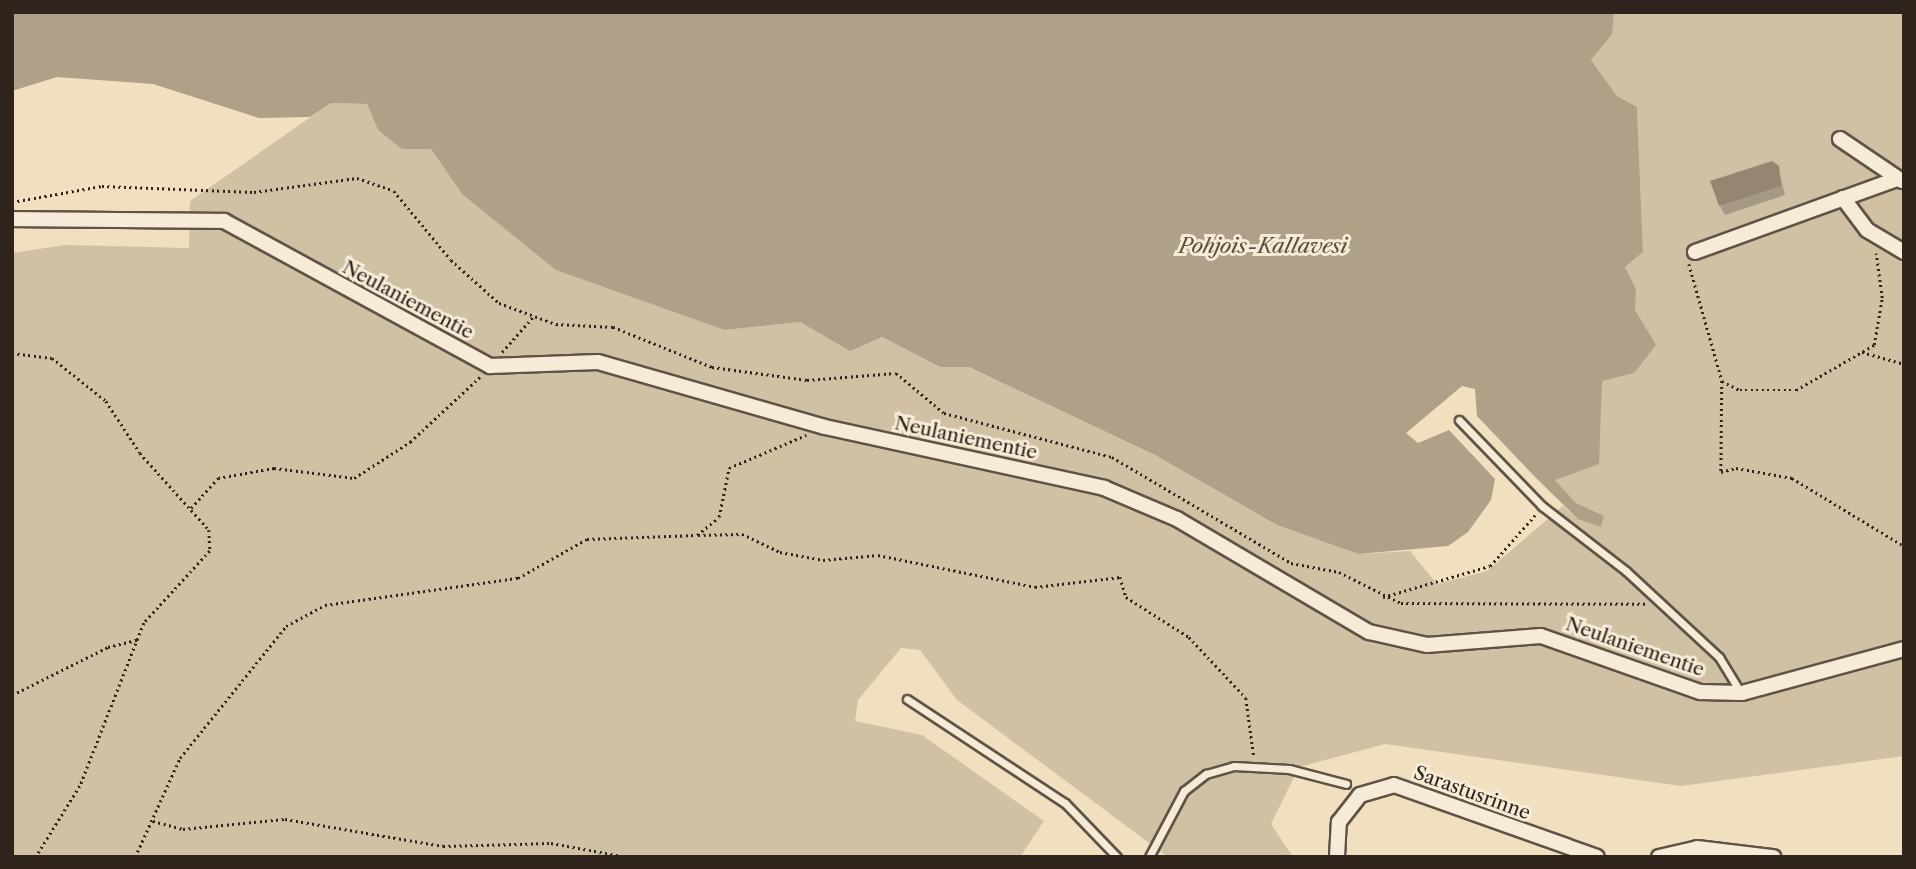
<!DOCTYPE html>
<style>
body{margin:0}
#map{position:relative;width:1916px;height:869px;overflow:hidden;background:#f1e0c0;font-family:"Libre Caslon Text",serif}
div>[style]{position:absolute}
.green>*{inset:0;background:#d0c0a4}
.water>*{inset:0;background:#afa088}
.shadow>*{inset:0;background:#0003}
.building>*{inset:0;background:#948671}
.path>*{height:2.5px;margin-top:-1.25px;transform-origin:0;background:repeating-linear-gradient(90deg,#2f241c 0 2px,transparent 0 5.5px)}
.roads{filter:drop-shadow(2px 0 #605345) drop-shadow(-2px 0 #605345) drop-shadow(0 2px #605345) drop-shadow(0 -2px #605345)}
.lane>*{height:7px;margin:-3.5px;padding:0 3.5px;transform-origin:3.5px;border-radius:3.5px;background:#f6ebd6}
.street>*{height:14px;margin:-7px;padding:0 7px;transform-origin:7px;border-radius:7px;background:#f6ebd6}
span{translate:-50% -50%;white-space:nowrap;text-align:center;line-height:1.15;-webkit-text-stroke:6px #f6ebd6;paint-order:stroke}
.street-label{font-size:19px;color:#2f241c}
.water-label{font-size:21px;color:#5c4f42;font-style:italic}
.frame{position:absolute;inset:0;border:14px solid #2f241c;pointer-events:none}
</style>
<div id="map">
<div class="green">
<i style="clip-path:polygon(1614px 12px,1904px 12px,1904px 756px,1681px 786px,1385px 744px,1299px 767px,1271px 824px,1293px 857px,1168px 857px,957px 700px,920px 650px,901px 648px,858px 700px,855px 721px,922px 735px,1044px 821px,1020px 857px,12px 857px,12px 253px,65px 245px,189px 248px,190px 201px,331px 103px,367px 104px,378px 130px,431px 149px,462px 194px,725px 330px,800px 322px,849px 350px,882px 337px,940px 367px,969px 367px,1155px 455px,1277px 525px,1358px 554px,1410px 551px,1437px 584px,1487px 571px,1563px 506px,1578px 519px,1604px 517px,1576px 503px,1554px 480px,1636px 289px,1625px 267px,1643px 252px,1637px 107px,1617px 96px,1591px 60px,1611px 34px)"></i>
</div>
<div class="water">
<i style="clip-path:polygon(12px 12px,1614px 12px,1612px 34px,1591px 60px,1617px 96px,1637px 107px,1643px 252px,1625px 267px,1636px 289px,1635px 310px,1656px 345px,1634px 373px,1602px 381px,1599px 464px,1555px 480px,1576px 503px,1604px 516px,1601px 527px,1578px 519px,1536px 478px,1477px 416px,1475px 389px,1462px 386px,1406px 433px,1418px 443px,1449px 430px,1495px 479px,1491px 500px,1468px 532px,1448px 546px,1358px 554px,1277px 525px,1155px 455px,969px 367px,940px 367px,882px 337px,850px 351px,800px 322px,725px 330px,556px 270px,462px 194px,431px 149px,402px 149px,378px 130px,367px 104px,331px 103px,310px 117px,259px 118px,153px 84px,57px 77px,12px 91px)"></i>
</div>
<div class="shadow">
<i style="clip-path:polygon(1778px 167px,1785px 195px,1725px 215px,1720px 206px)"></i>
</div>
<div class="building">
<i style="clip-path:polygon(1772px 161px,1779px 166px,1781px 186px,1719px 206px,1710px 181px)"></i>
</div>
<div class="path">
<i style="left:12px;top:202px;width:91px;rotate:-10.1deg"></i>
<i style="left:102px;top:186px;width:152px;rotate:2.3deg"></i>
<i style="left:254px;top:192px;width:104px;rotate:-7.7deg"></i>
<i style="left:357px;top:178px;width:39px;rotate:19deg"></i>
<i style="left:394px;top:191px;width:89px;rotate:50.4deg"></i>
<i style="left:451px;top:260px;width:64px;rotate:41.9deg"></i>
<i style="left:499px;top:303px;width:61px;rotate:20.2deg"></i>
<i style="left:556px;top:324px;width:57px;rotate:3deg"></i>
<i style="left:613px;top:327px;width:107px;rotate:22deg"></i>
<i style="left:712px;top:367px;width:96px;rotate:7.8deg"></i>
<i style="left:807px;top:380px;width:89px;rotate:-4.5deg"></i>
<i style="left:896px;top:373px;width:62px;rotate:39.8deg"></i>
<i style="left:944px;top:413px;width:174px;rotate:14.7deg"></i>
<i style="left:1112px;top:457px;width:208px;rotate:30.6deg"></i>
<i style="left:1291px;top:563px;width:49px;rotate:10.6deg"></i>
<i style="left:1339px;top:572px;width:69px;rotate:26.6deg"></i>
<i style="left:1401px;top:603px;width:245px;rotate:0.2deg"></i>
<i style="left:1689px;top:264px;width:122px;rotate:74.2deg"></i>
<i style="left:1722px;top:381px;width:20px;rotate:27deg"></i>
<i style="left:1740px;top:390px;width:56px"></i>
<i style="left:1796px;top:390px;width:90px;rotate:-30deg"></i>
<i style="left:1874px;top:345px;width:48px;rotate:-80.3deg"></i>
<i style="left:1882px;top:298px;width:45px;rotate:-97.6deg"></i>
<i style="left:502px;top:352px;width:48px;rotate:-48.4deg"></i>
<i style="left:1862px;top:352px;width:44px;rotate:15.9deg"></i>
<i style="left:12px;top:353px;width:40px;rotate:7.1deg"></i>
<i style="left:52px;top:358px;width:69px;rotate:38.5deg"></i>
<i style="left:106px;top:401px;width:62px;rotate:56.8deg"></i>
<i style="left:140px;top:453px;width:103px;rotate:48.1deg"></i>
<i style="left:209px;top:530px;width:21px;rotate:87deg"></i>
<i style="left:210px;top:551px;width:98px;rotate:132.5deg"></i>
<i style="left:144px;top:623px;width:175px;rotate:111.4deg"></i>
<i style="left:80px;top:786px;width:84px;rotate:121.8deg"></i>
<i style="left:1722px;top:381px;width:91px;rotate:90.6deg"></i>
<i style="left:1721px;top:472px;width:16px;rotate:-15deg"></i>
<i style="left:1736px;top:468px;width:57px;rotate:10.1deg"></i>
<i style="left:1792px;top:478px;width:131px;rotate:31.3deg"></i>
<i style="left:191px;top:508px;width:40px;rotate:-48deg"></i>
<i style="left:218px;top:478px;width:57px;rotate:-10.1deg"></i>
<i style="left:274px;top:468px;width:81px;rotate:7.1deg"></i>
<i style="left:354px;top:478px;width:67px;rotate:-32.7deg"></i>
<i style="left:410px;top:442px;width:98px;rotate:-42.9deg"></i>
<i style="left:698px;top:535px;width:44px;rotate:-1.3deg"></i>
<i style="left:742px;top:534px;width:42px;rotate:25.3deg"></i>
<i style="left:780px;top:552px;width:44px;rotate:10.5deg"></i>
<i style="left:823px;top:560px;width:55px;rotate:-5.2deg"></i>
<i style="left:878px;top:555px;width:160px;rotate:11.5deg"></i>
<i style="left:1035px;top:587px;width:86px;rotate:-6.7deg"></i>
<i style="left:1120px;top:577px;width:21px;rotate:73deg"></i>
<i style="left:1126px;top:597px;width:75px;rotate:32.4deg"></i>
<i style="left:1189px;top:637px;width:83px;rotate:46.9deg"></i>
<i style="left:1246px;top:698px;width:60px;rotate:82.3deg"></i>
<i style="left:1383px;top:597px;width:111px;rotate:-16.2deg"></i>
<i style="left:1490px;top:566px;width:71px;rotate:-48.4deg"></i>
<i style="left:12px;top:695px;width:107px;rotate:-26.6deg"></i>
<i style="left:108px;top:647px;width:30px;rotate:-14deg"></i>
<i style="left:153px;top:821px;width:31px;rotate:15deg"></i>
<i style="left:183px;top:829px;width:102px;rotate:-5.6deg"></i>
<i style="left:285px;top:819px;width:160px;rotate:9.7deg"></i>
<i style="left:443px;top:846px;width:108px;rotate:-1.6deg"></i>
<i style="left:551px;top:843px;width:77px;rotate:10.4deg"></i>
<i style="left:135px;top:857px;width:109px;rotate:-65.6deg"></i>
<i style="left:180px;top:758px;width:169px;rotate:-51.2deg"></i>
<i style="left:286px;top:626px;width:44px;rotate:-28.3deg"></i>
<i style="left:325px;top:605px;width:195px;rotate:-8deg"></i>
<i style="left:518px;top:578px;width:79px;rotate:-29.5deg"></i>
<i style="left:587px;top:539px;width:110px;rotate:-2.1deg"></i>
<i style="left:697px;top:535px;width:28px;rotate:-39deg"></i>
<i style="left:719px;top:517px;width:50px;rotate:-78.5deg"></i>
<i style="left:729px;top:468px;width:84px;rotate:-23.2deg"></i>
</div>
<div class="roads">
<div class="lane">
<i style="left:1459px;top:420px;width:120px;rotate:46deg"></i>
<i style="left:1542px;top:506px;width:106px;rotate:37.7deg"></i>
<i style="left:1626px;top:571px;width:127px;rotate:42.8deg"></i>
<i style="left:1719px;top:657px;width:42px;rotate:58.6deg"></i>
<i style="left:907px;top:699px;width:189px;rotate:33.4deg"></i>
<i style="left:1065px;top:803px;width:75px;rotate:46.1deg"></i>
<i style="left:1149px;top:857px;width:75px;rotate:-62.1deg"></i>
<i style="left:1184px;top:791px;width:28px;rotate:-38deg"></i>
<i style="left:1206px;top:774px;width:29px;rotate:-16deg"></i>
<i style="left:1234px;top:766px;width:55px;rotate:3.1deg"></i>
<i style="left:1289px;top:769px;width:59px;rotate:14.7deg"></i>
</div>
<div class="street">
<i style="left:1840px;top:139px;width:75px;rotate:34.1deg"></i>
<i style="left:1843px;top:198px;width:40px;rotate:53deg"></i>
<i style="left:1867px;top:230px;width:43px;rotate:30.7deg"></i>
<i style="left:12px;top:219px;width:212px;rotate:0.5deg"></i>
<i style="left:224px;top:221px;width:303px;rotate:28.6deg"></i>
<i style="left:490px;top:366px;width:108px;rotate:-2.1deg"></i>
<i style="left:598px;top:362px;width:236px;rotate:16deg"></i>
<i style="left:825px;top:427px;width:286px;rotate:12.3deg"></i>
<i style="left:1104px;top:488px;width:79px;rotate:23deg"></i>
<i style="left:1177px;top:519px;width:223px;rotate:30.5deg"></i>
<i style="left:1369px;top:632px;width:59px;rotate:12.6deg"></i>
<i style="left:1427px;top:645px;width:114px;rotate:-4.5deg"></i>
<i style="left:1541px;top:636px;width:169px;rotate:19.4deg"></i>
<i style="left:1700px;top:692px;width:42px;rotate:1.4deg"></i>
<i style="left:1742px;top:693px;width:168px;rotate:-15.2deg"></i>
<i style="left:1695px;top:252px;width:215px;rotate:-19.9deg"></i>
<i style="left:1337px;top:857px;width:35px;rotate:-87deg"></i>
<i style="left:1339px;top:822px;width:34px;rotate:-52deg"></i>
<i style="left:1360px;top:795px;width:35px;rotate:-16deg"></i>
<i style="left:1394px;top:785px;width:215px;rotate:19.5deg"></i>
<i style="left:1659px;top:857px;width:39px;rotate:-13deg"></i>
<i style="left:1697px;top:848px;width:77px;rotate:6.8deg"></i>
</div>
</div>
<div class="street-label">
<span style="left:408px;top:300px;rotate:28deg">Neulaniementie</span>
<span style="left:966px;top:438px;rotate:12deg">Neulaniementie</span>
<span style="left:1635px;top:647px;rotate:19deg">Neulaniementie</span>
<span style="left:1472px;top:793px;rotate:20deg">Sarastusrinne</span>
</div>
<div class="water-label">
<span style="left:1263px;top:246px">Pohjois-Kallavesi</span>
</div>
<div class="frame"></div>
</div>
